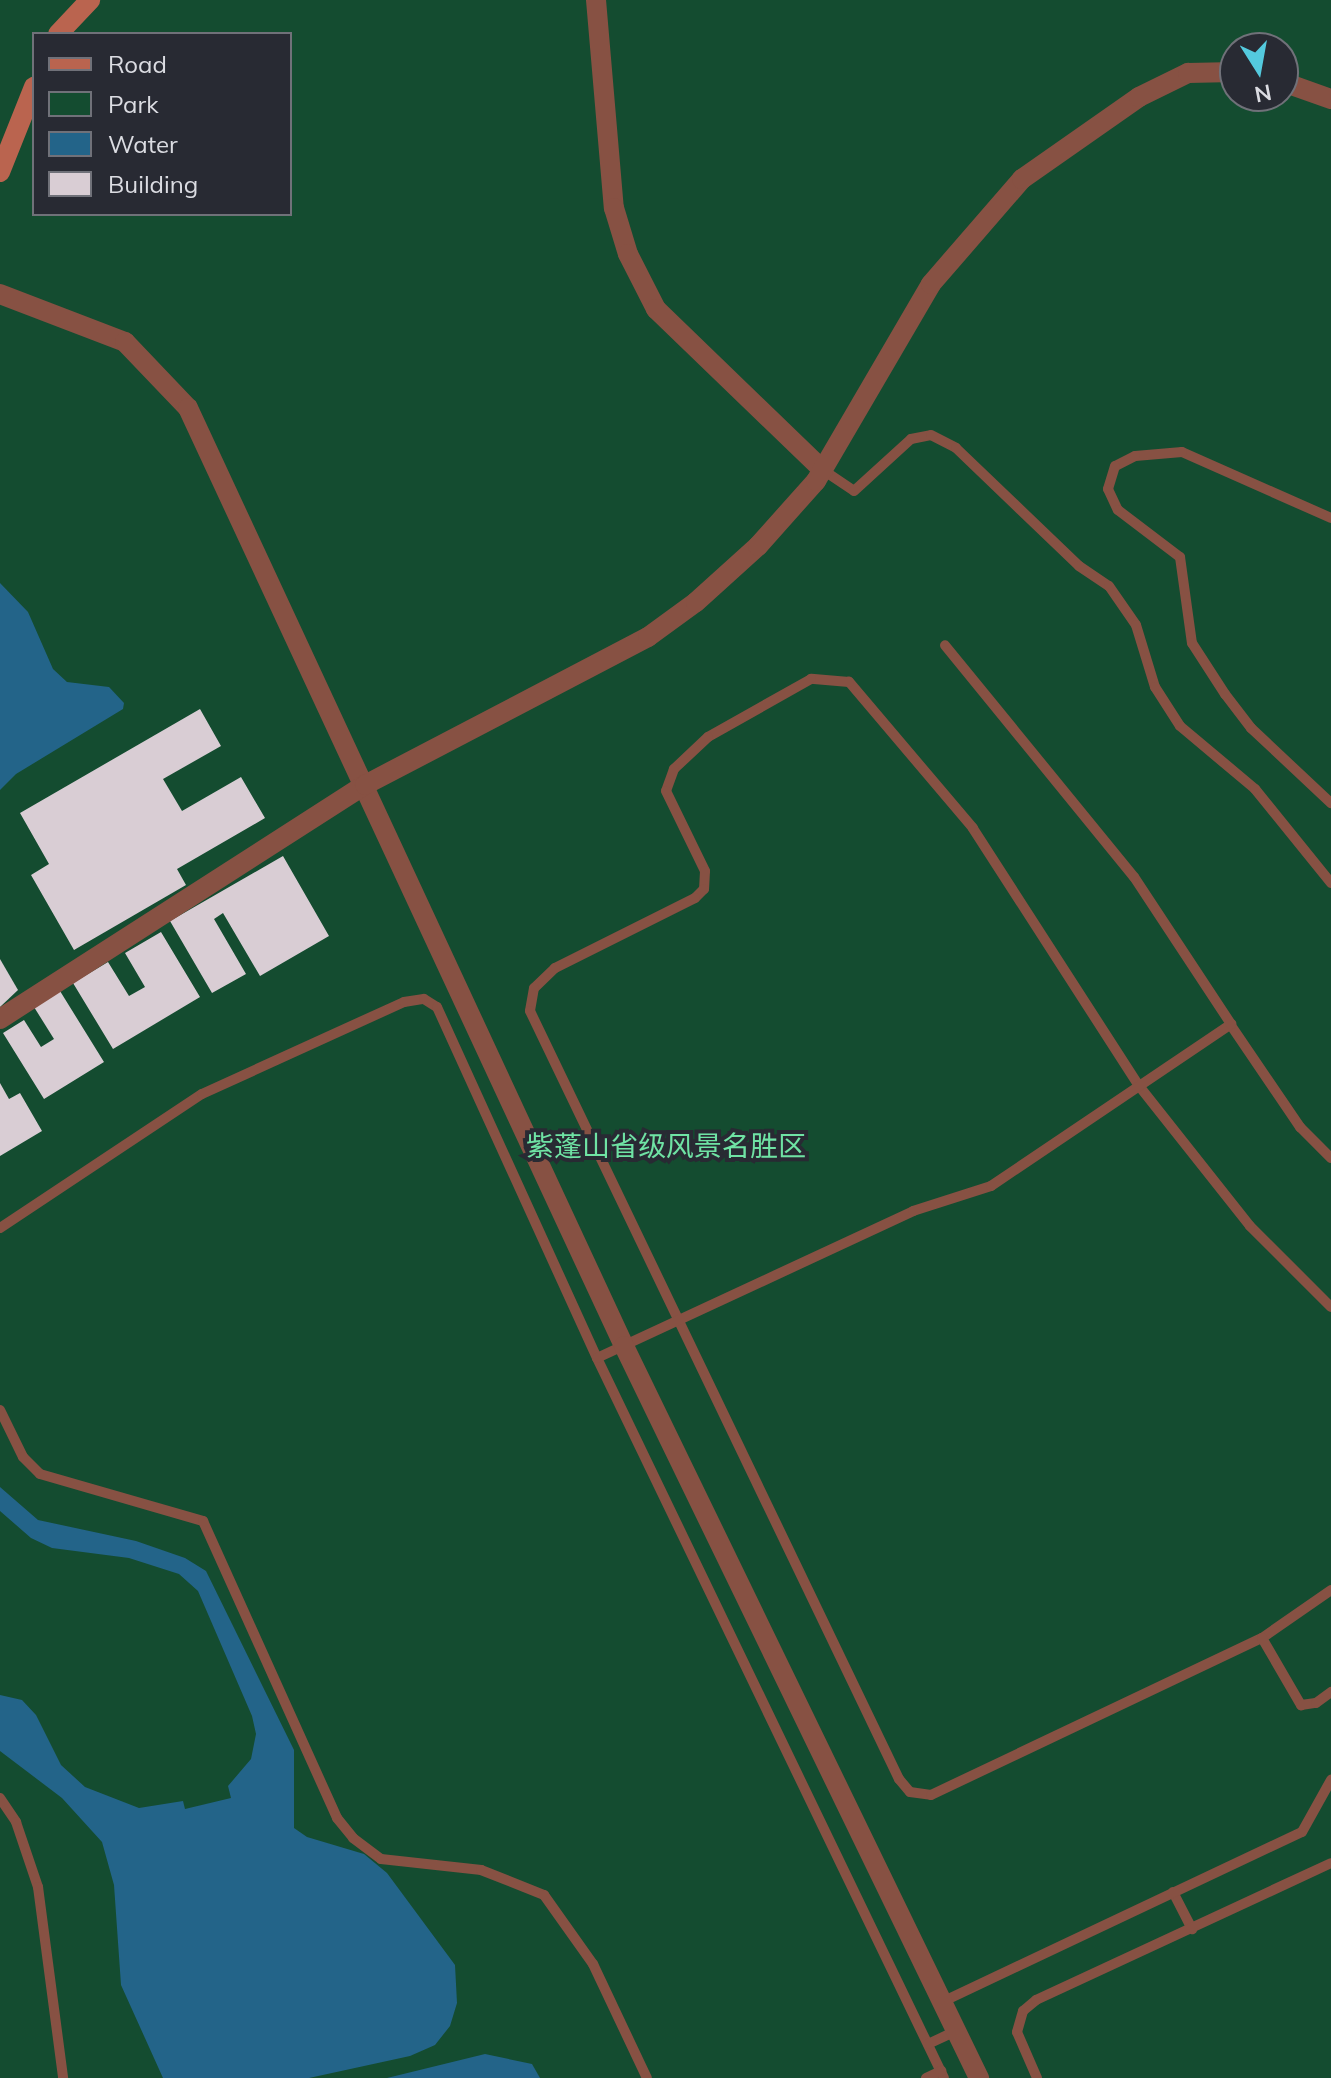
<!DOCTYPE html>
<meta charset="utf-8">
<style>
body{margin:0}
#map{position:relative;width:1331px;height:2078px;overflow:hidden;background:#282a33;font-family:Mulish,"Noto Sans SC",sans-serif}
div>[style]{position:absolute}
.green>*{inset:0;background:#144c30}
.water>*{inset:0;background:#236489}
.building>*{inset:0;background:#d9cdd4}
.lane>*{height:10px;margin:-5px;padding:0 5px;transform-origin:5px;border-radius:5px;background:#875143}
.street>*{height:20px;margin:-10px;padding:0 10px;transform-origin:10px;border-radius:10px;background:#875143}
.secondary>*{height:20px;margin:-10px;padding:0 10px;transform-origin:10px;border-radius:10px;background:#ba644f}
span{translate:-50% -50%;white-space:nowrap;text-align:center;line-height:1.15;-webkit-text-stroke:8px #282a33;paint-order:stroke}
.park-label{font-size:28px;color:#6fe3a4}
.legend{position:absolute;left:32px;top:32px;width:260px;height:184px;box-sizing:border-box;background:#282a33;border:2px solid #707179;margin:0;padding:10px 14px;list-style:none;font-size:24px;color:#dbdce2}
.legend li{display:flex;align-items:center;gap:16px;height:40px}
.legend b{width:40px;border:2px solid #707179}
.north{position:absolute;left:1219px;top:32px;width:80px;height:80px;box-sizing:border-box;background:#282a33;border:2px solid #707179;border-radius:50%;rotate:169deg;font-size:22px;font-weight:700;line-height:32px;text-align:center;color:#dbdce2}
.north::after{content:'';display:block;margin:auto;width:28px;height:36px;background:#54cade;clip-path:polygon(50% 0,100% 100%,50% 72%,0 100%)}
</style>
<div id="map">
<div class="green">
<i style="clip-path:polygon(evenodd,0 0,1331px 0,1331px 2078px,0 2078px,0 0,34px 34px,290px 34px,290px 214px,34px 214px,34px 34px,0 0,1235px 48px,1283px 48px,1283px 96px,1235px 96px,1235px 48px)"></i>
</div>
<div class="water">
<i style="clip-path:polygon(0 583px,28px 612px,53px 669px,67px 682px,109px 687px,124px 703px,123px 709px,16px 774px,0 790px)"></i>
<i style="clip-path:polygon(0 1487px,38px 1520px,136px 1541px,185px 1558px,206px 1571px,294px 1750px,294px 1828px,307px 1837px,364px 1854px,387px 1873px,455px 1965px,457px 2003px,450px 2026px,435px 2045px,410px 2056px,309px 2078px,163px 2078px,121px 1985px,114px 1885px,102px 1842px,62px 1798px,0 1751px,0 1695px,22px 1700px,36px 1715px,61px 1765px,85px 1787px,139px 1808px,183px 1801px,185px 1809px,231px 1798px,228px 1786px,251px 1759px,256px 1734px,252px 1716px,198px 1591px,179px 1574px,129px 1558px,52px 1548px,31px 1538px,0 1511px)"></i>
<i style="clip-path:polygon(485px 2054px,532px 2064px,540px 2078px,387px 2078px)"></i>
</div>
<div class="building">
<i style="clip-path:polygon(200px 709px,221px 746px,163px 779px,182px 811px,241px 777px,265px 818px,177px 869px,186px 885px,74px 950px,31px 875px,49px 864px,20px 813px)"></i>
<i style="clip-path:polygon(283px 856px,329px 936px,260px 976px,223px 913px,214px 919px,246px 974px,212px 993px,170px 921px)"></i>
<i style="clip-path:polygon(161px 932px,200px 997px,113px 1049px,73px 983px,108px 962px,129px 996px,145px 987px,125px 953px)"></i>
<i style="clip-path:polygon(0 959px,18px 990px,0 1007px)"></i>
<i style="clip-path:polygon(60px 991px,104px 1062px,44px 1099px,3px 1033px,24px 1020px,41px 1047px,54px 1039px,34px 1007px)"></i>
<i style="clip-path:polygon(0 1083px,9px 1099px,20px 1093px,42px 1131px,0 1156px)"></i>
</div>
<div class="lane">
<i style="left:823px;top:470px;width:37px;rotate:34deg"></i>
<i style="left:854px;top:491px;width:77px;rotate:-42.4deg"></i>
<i style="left:911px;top:439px;width:20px;rotate:-11deg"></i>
<i style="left:931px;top:435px;width:28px;rotate:27deg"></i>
<i style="left:956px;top:448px;width:170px;rotate:43.8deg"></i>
<i style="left:1079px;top:566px;width:36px;rotate:34deg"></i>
<i style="left:1109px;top:586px;width:47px;rotate:55.3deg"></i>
<i style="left:1136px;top:625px;width:65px;rotate:73deg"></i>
<i style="left:1155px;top:687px;width:46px;rotate:57.3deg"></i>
<i style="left:1180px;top:726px;width:98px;rotate:40deg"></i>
<i style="left:1255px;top:789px;width:121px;rotate:51deg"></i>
<i style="left:1331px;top:518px;width:163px;rotate:-156.1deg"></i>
<i style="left:1182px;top:452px;width:47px;rotate:175.1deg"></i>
<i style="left:1135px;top:456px;width:22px;rotate:153deg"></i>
<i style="left:1115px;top:466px;width:24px;rotate:107deg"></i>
<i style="left:1108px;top:489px;width:23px;rotate:65deg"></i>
<i style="left:1118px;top:510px;width:78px;rotate:37.2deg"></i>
<i style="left:1180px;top:557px;width:87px;rotate:82.1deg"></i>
<i style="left:1192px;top:643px;width:61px;rotate:57.1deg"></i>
<i style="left:1225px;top:694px;width:43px;rotate:52.6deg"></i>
<i style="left:1251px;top:728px;width:110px;rotate:43.2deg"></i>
<i style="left:1230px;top:1024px;width:125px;rotate:55.8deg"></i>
<i style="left:1300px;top:1127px;width:44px;rotate:45deg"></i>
<i style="left:0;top:1228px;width:242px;rotate:-33.6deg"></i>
<i style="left:202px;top:1094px;width:222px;rotate:-24.5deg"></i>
<i style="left:404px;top:1002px;width:20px;rotate:-9deg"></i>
<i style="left:424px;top:999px;width:15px;rotate:32deg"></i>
<i style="left:437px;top:1007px;width:386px;rotate:65.5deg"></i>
<i style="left:597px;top:1358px;width:799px;rotate:64.27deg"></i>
<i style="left:1331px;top:1307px;width:115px;rotate:-135deg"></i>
<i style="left:1250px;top:1226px;width:179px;rotate:-128.4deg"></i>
<i style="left:1139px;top:1086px;width:307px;rotate:-122.8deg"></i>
<i style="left:973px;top:828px;width:192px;rotate:-130.3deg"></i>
<i style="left:849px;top:682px;width:38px;rotate:-175deg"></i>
<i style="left:811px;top:679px;width:118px;rotate:150.6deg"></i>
<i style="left:708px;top:737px;width:47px;rotate:136.7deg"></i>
<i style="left:674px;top:769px;width:23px;rotate:110deg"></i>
<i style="left:666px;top:791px;width:89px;rotate:64deg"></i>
<i style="left:705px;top:871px;width:18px;rotate:93deg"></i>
<i style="left:704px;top:889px;width:13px;rotate:135deg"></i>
<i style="left:695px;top:898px;width:157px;rotate:153.4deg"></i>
<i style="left:555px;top:968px;width:29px;rotate:136deg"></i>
<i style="left:534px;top:988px;width:23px;rotate:100deg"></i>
<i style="left:530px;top:1011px;width:852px;rotate:64.34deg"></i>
<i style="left:899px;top:1779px;width:17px;rotate:50deg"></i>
<i style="left:910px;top:1792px;width:21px;rotate:8deg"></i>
<i style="left:931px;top:1795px;width:366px;rotate:-25.4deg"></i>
<i style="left:1262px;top:1638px;width:84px;rotate:-34.8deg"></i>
<i style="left:597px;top:1358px;width:349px;rotate:-24.9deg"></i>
<i style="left:913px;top:1211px;width:82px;rotate:-17.8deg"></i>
<i style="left:991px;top:1186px;width:290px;rotate:-34deg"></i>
<i style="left:1231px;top:1024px;width:176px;rotate:-123.4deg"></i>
<i style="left:1134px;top:877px;width:299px;rotate:-129.2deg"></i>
<i style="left:0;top:1410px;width:52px;rotate:63.9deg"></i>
<i style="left:23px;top:1457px;width:24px;rotate:45deg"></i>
<i style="left:40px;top:1474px;width:170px;rotate:16.1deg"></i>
<i style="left:203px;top:1521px;width:326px;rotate:65.7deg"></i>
<i style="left:337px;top:1818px;width:26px;rotate:51deg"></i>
<i style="left:353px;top:1838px;width:35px;rotate:37deg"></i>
<i style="left:381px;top:1859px;width:101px;rotate:6.3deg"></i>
<i style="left:481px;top:1870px;width:68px;rotate:21.6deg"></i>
<i style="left:544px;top:1895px;width:85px;rotate:54.6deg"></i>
<i style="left:593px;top:1964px;width:126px;rotate:64.7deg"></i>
<i style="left:1262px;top:1638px;width:78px;rotate:59.8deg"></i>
<i style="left:1301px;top:1705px;width:15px;rotate:-8deg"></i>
<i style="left:1316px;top:1703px;width:19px;rotate:-36deg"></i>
<i style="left:0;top:1798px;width:29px;rotate:56deg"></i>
<i style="left:16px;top:1822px;width:69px;rotate:71.3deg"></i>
<i style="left:38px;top:1887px;width:193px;rotate:82.5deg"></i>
<i style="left:1173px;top:1892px;width:42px;rotate:62.8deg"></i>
<i style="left:942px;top:2002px;width:398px;rotate:-25.3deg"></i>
<i style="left:1302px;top:1832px;width:60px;rotate:-60.9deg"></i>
<i style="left:928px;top:2044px;width:31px;rotate:-25deg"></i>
<i style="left:926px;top:2078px;width:17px;rotate:-25deg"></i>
<i style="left:1037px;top:2078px;width:50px;rotate:-113.5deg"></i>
<i style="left:1017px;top:2032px;width:22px;rotate:-74deg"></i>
<i style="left:1023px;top:2011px;width:17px;rotate:-40deg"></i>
<i style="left:1036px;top:2000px;width:325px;rotate:-24.9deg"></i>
</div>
<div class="street">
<i style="left:596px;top:0;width:209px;rotate:85.1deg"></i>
<i style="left:614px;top:208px;width:48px;rotate:73.1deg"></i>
<i style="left:628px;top:254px;width:62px;rotate:63deg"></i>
<i style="left:656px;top:309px;width:232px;rotate:44deg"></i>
<i style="left:1283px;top:82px;width:51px;rotate:19.5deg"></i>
<i style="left:0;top:294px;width:134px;rotate:21deg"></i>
<i style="left:125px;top:342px;width:91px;rotate:46.3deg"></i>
<i style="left:188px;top:408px;width:1034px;rotate:65.07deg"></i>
<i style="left:624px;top:1346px;width:814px;rotate:64.13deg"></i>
<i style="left:0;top:1019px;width:434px;rotate:-32.7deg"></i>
<i style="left:365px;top:785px;width:319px;rotate:-27.6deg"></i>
<i style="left:648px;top:637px;width:59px;rotate:-36.1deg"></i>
<i style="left:696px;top:602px;width:84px;rotate:-42.1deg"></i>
<i style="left:758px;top:546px;width:87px;rotate:-48.3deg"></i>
<i style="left:816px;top:481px;width:228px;rotate:-59.7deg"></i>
<i style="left:931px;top:284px;width:139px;rotate:-49.1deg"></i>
<i style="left:1022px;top:179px;width:143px;rotate:-35deg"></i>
<i style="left:1139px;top:97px;width:55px;rotate:-26.1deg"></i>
<i style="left:1188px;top:73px;width:47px;rotate:-1.2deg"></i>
</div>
<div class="secondary">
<i style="left:58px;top:34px;width:47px;rotate:-46.7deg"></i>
<i style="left:0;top:172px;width:92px;rotate:-68.2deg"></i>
</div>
<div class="park-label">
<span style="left:666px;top:1146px">紫蓬山省级风景名胜区</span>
</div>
<ul class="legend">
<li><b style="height:10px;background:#ba644f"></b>Road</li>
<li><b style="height:22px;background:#144c30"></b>Park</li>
<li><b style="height:22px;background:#236489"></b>Water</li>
<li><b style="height:22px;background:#d9cdd4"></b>Building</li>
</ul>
<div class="north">N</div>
</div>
